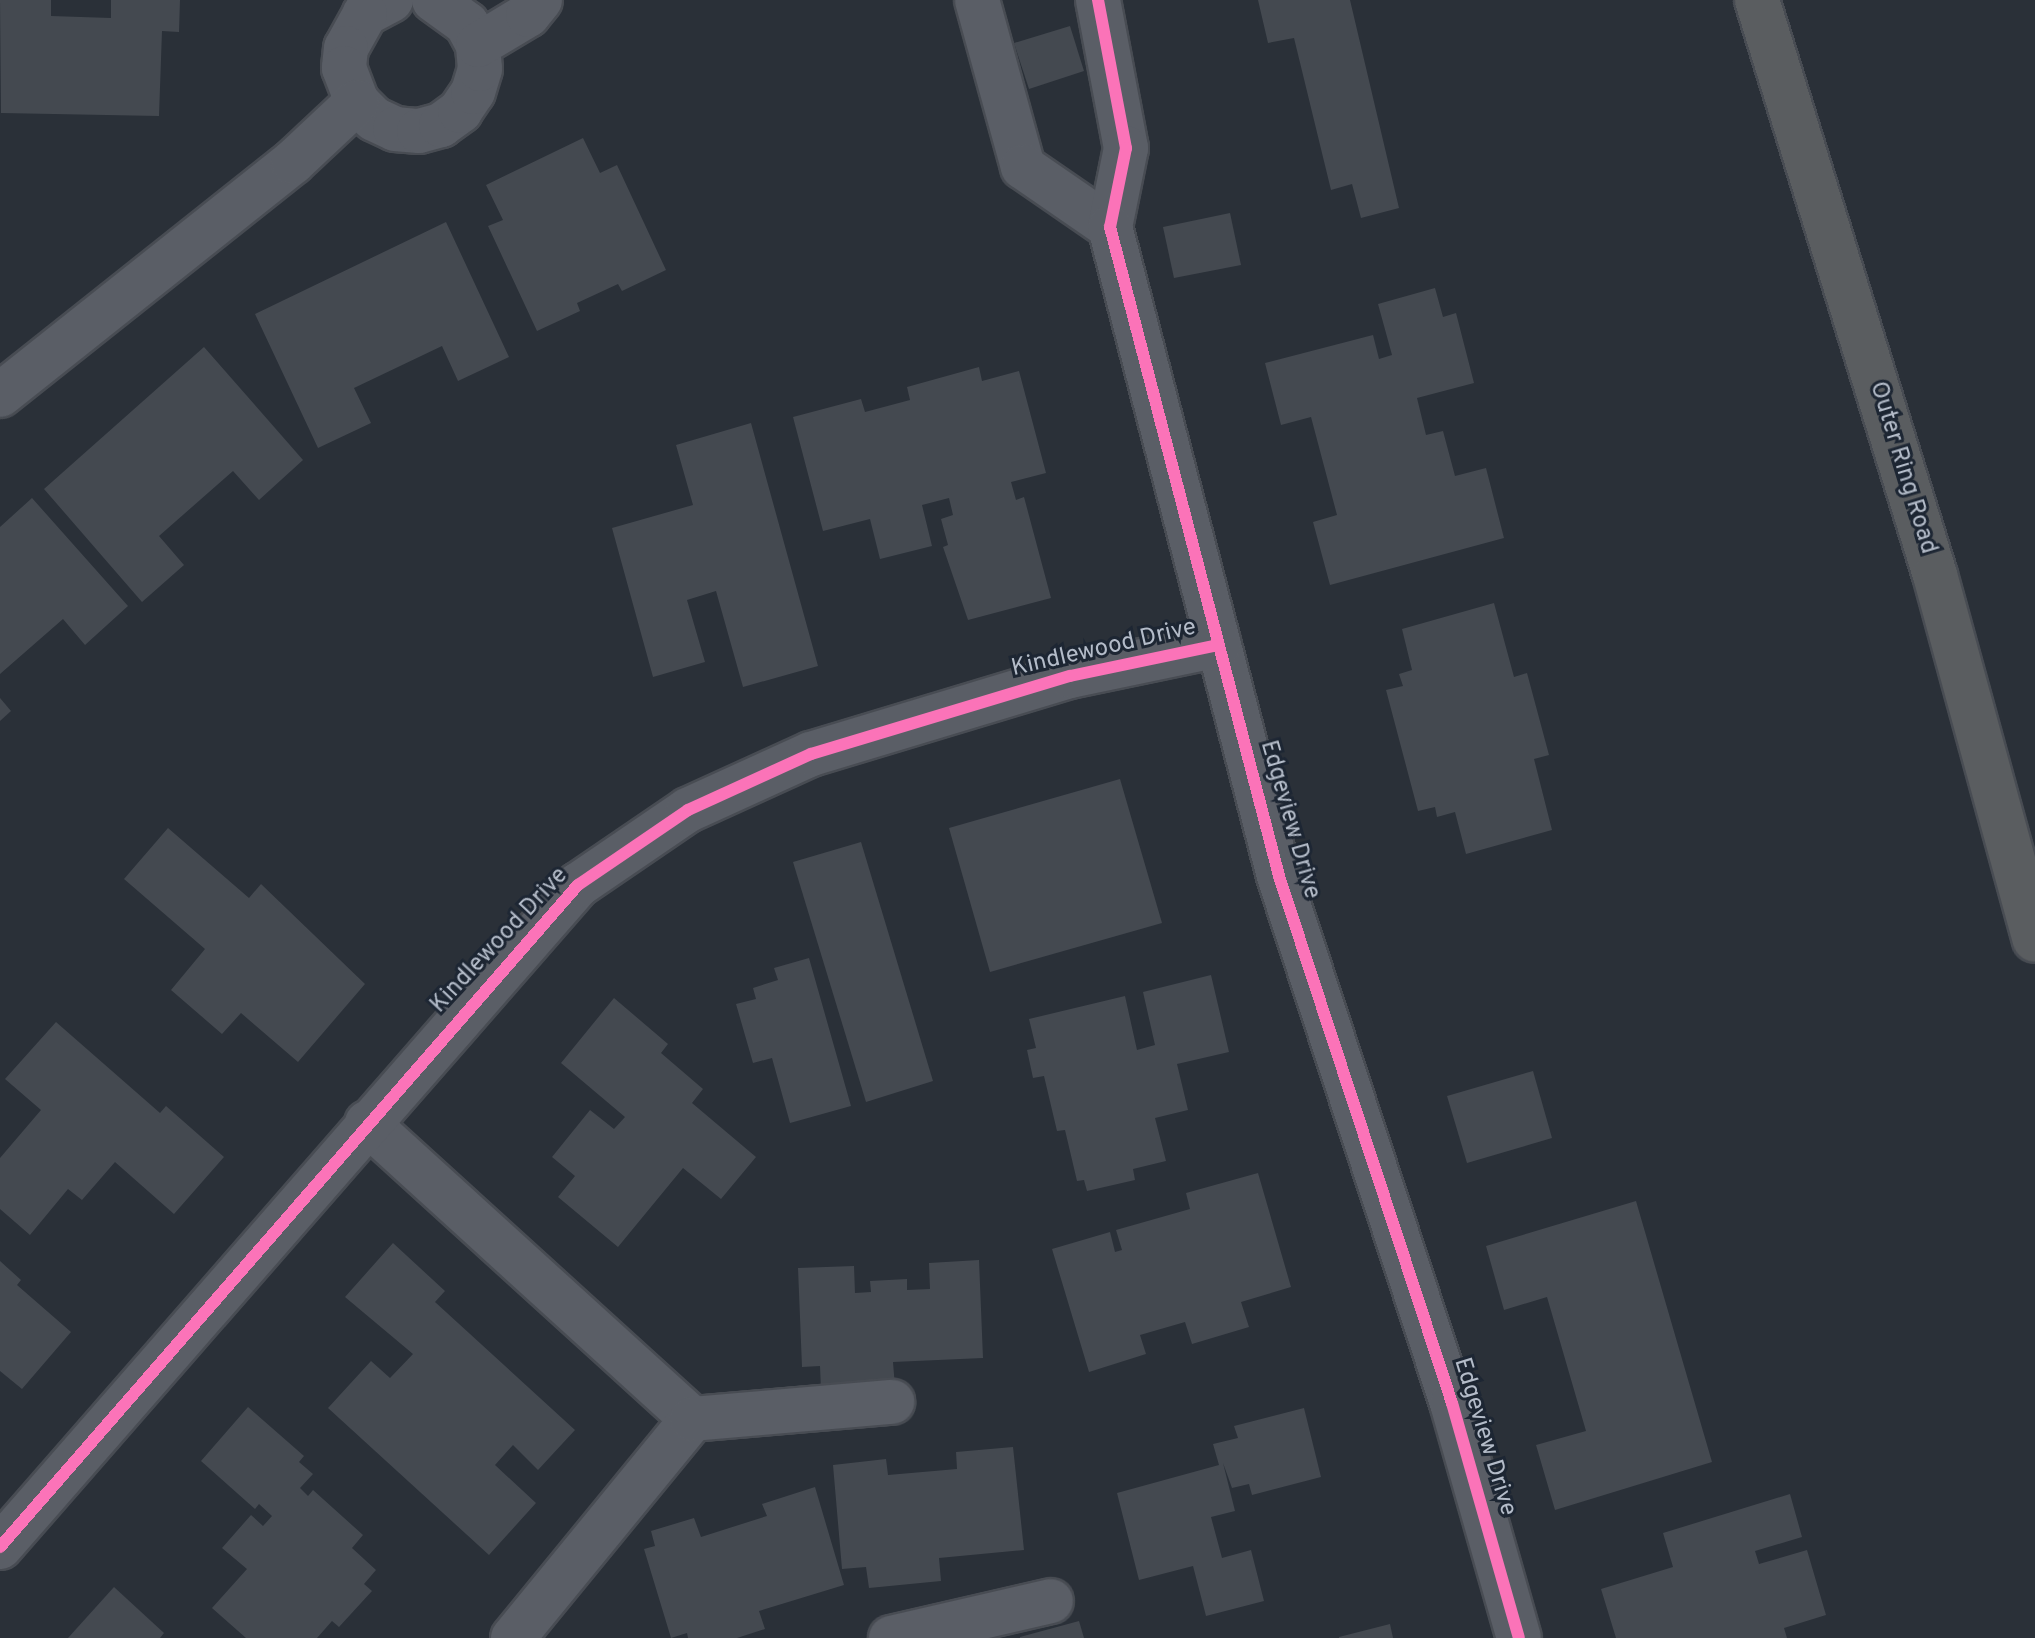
<!DOCTYPE html>
<style>
body{margin:0}
#map{position:relative;width:2035px;height:1638px;overflow:hidden;background:#2a3038;font-family:Overpass,sans-serif}
div>[style]{position:absolute}
.building>*{inset:0;background:#444950}
.roads{filter:drop-shadow(2px 0 #484c53) drop-shadow(-2px 0 #484c53) drop-shadow(0 2px #484c53) drop-shadow(0 -2px #484c53)}
.street>*{height:44px;margin:-22px;padding:0 22px;transform-origin:22px;border-radius:22px;background:#5a5e66}
.highway>*{height:44px;margin:-22px;padding:0 22px;transform-origin:22px;border-radius:22px;background:#5a5d60}
.cycleway>*{height:12px;margin:-6px;padding:0 6px;transform-origin:6px;border-radius:6px;background:#fb73b8}
span{translate:-50% -50%;white-space:nowrap;text-align:center;line-height:1.15;-webkit-text-stroke:6px #1d2633;paint-order:stroke}
.street-label{font-size:24px;color:#b4bcc9}
</style>
<div id="map">
<div class="building">
<i style="clip-path:polygon(0 0,51px 0,51px 16px,111px 18px,111px 0,180px 0,179px 32px,162px 31px,159px 116px,1px 113px)"></i>
<i style="clip-path:polygon(1258px 0,1350px 0,1399px 208px,1361px 218px,1352px 184px,1331px 190px,1294px 38px,1268px 43px)"></i>
<i style="clip-path:polygon(1070px 26px,1084px 71px,1029px 89px,1014px 43px)"></i>
<i style="clip-path:polygon(583px 138px,600px 173px,617px 165px,666px 270px,622px 291px,618px 284px,577px 303px,580px 311px,537px 331px,488px 226px,503px 220px,486px 185px)"></i>
<i style="clip-path:polygon(1230px 213px,1241px 265px,1174px 278px,1163px 227px)"></i>
<i style="clip-path:polygon(446px 222px,509px 357px,458px 381px,442px 346px,354px 388px,371px 423px,318px 448px,255px 314px)"></i>
<i style="clip-path:polygon(1435px 288px,1443px 317px,1456px 313px,1474px 383px,1417px 398px,1426px 435px,1443px 431px,1455px 476px,1486px 468px,1504px 538px,1330px 585px,1313px 522px,1337px 515px,1311px 417px,1281px 425px,1265px 363px,1373px 335px,1379px 359px,1392px 355px,1378px 304px)"></i>
<i style="clip-path:polygon(204px 347px,303px 460px,259px 500px,233px 471px,159px 536px,184px 565px,142px 602px,44px 489px)"></i>
<i style="clip-path:polygon(979px 367px,982px 381px,1019px 371px,1046px 473px,1011px 482px,1016px 500px,1024px 497px,1051px 598px,968px 620px,943px 547px,948px 545px,941px 519px,953px 515px,949px 498px,922px 505px,932px 546px,880px 559px,870px 519px,823px 531px,793px 417px,861px 399px,865px 412px,910px 400px,907px 387px)"></i>
<i style="clip-path:polygon(751px 423px,818px 666px,743px 687px,716px 591px,687px 600px,705px 662px,653px 677px,612px 528px,693px 505px,676px 445px)"></i>
<i style="clip-path:polygon(32px 498px,128px 606px,85px 645px,63px 619px,0 674px,0 527px)"></i>
<i style="clip-path:polygon(1494px 603px,1514px 677px,1527px 673px,1549px 755px,1534px 759px,1552px 830px,1466px 854px,1455px 812px,1437px 817px,1435px 807px,1418px 811px,1386px 690px,1403px 686px,1399px 674px,1412px 670px,1402px 629px)"></i>
<i style="clip-path:polygon(0 698px,11px 711px,0 721px)"></i>
<i style="clip-path:polygon(1120px 779px,1162px 923px,990px 972px,949px 828px)"></i>
<i style="clip-path:polygon(168px 828px,249px 898px,261px 884px,365px 984px,298px 1062px,241px 1013px,222px 1034px,171px 990px,205px 949px,124px 879px)"></i>
<i style="clip-path:polygon(861px 842px,933px 1081px,866px 1102px,793px 862px)"></i>
<i style="clip-path:polygon(809px 958px,851px 1106px,790px 1123px,772px 1058px,753px 1063px,736px 1004px,756px 999px,753px 988px,778px 980px,774px 968px)"></i>
<i style="clip-path:polygon(1211px 975px,1229px 1052px,1177px 1064px,1188px 1110px,1155px 1118px,1166px 1161px,1133px 1169px,1135px 1180px,1087px 1191px,1084px 1180px,1077px 1181px,1065px 1130px,1057px 1131px,1044px 1076px,1033px 1078px,1027px 1050px,1036px 1048px,1029px 1019px,1125px 996px,1137px 1050px,1155px 1045px,1143px 992px)"></i>
<i style="clip-path:polygon(614px 998px,668px 1044px,661px 1053px,703px 1089px,692px 1103px,756px 1157px,721px 1199px,683px 1168px,618px 1247px,558px 1197px,575px 1176px,552px 1157px,590px 1110px,614px 1129px,625px 1117px,561px 1063px)"></i>
<i style="clip-path:polygon(56px 1022px,160px 1113px,166px 1106px,224px 1157px,174px 1214px,115px 1162px,82px 1200px,68px 1189px,30px 1235px,0 1209px,0 1158px,41px 1110px,5px 1079px)"></i>
<i style="clip-path:polygon(1533px 1071px,1552px 1138px,1467px 1163px,1447px 1096px)"></i>
<i style="clip-path:polygon(1258px 1173px,1291px 1287px,1241px 1302px,1249px 1327px,1192px 1344px,1185px 1322px,1140px 1335px,1146px 1354px,1089px 1372px,1052px 1249px,1110px 1232px,1115px 1252px,1122px 1250px,1116px 1230px,1190px 1209px,1186px 1193px)"></i>
<i style="clip-path:polygon(1636px 1201px,1712px 1462px,1555px 1510px,1536px 1445px,1586px 1431px,1547px 1297px,1504px 1310px,1486px 1246px)"></i>
<i style="clip-path:polygon(393px 1243px,445px 1291px,435px 1302px,575px 1430px,538px 1470px,513px 1445px,495px 1465px,536px 1503px,489px 1555px,328px 1408px,371px 1361px,390px 1378px,413px 1354px,345px 1297px)"></i>
<i style="clip-path:polygon(979px 1260px,983px 1358px,893px 1362px,895px 1387px,821px 1390px,820px 1366px,802px 1367px,798px 1268px,854px 1266px,855px 1293px,871px 1292px,870px 1281px,907px 1279px,907px 1290px,930px 1289px,929px 1263px)"></i>
<i style="clip-path:polygon(0 1261px,21px 1280px,17px 1285px,71px 1332px,22px 1389px,0 1371px)"></i>
<i style="clip-path:polygon(248px 1407px,304px 1456px,299px 1462px,313px 1474px,300px 1488px,308px 1496px,313px 1490px,363px 1535px,352px 1548px,376px 1570px,364px 1584px,372px 1591px,339px 1627px,332px 1621px,317px 1638px,246px 1638px,212px 1608px,247px 1569px,222px 1548px,251px 1515px,263px 1526px,272px 1516px,259px 1504px,255px 1509px,201px 1461px)"></i>
<i style="clip-path:polygon(1304px 1408px,1321px 1477px,1252px 1495px,1249px 1484px,1232px 1488px,1223px 1463px,1235px 1511px,1211px 1517px,1222px 1558px,1251px 1550px,1264px 1601px,1206px 1616px,1193px 1566px,1139px 1580px,1117px 1493px,1219px 1465px,1213px 1444px,1238px 1438px,1234px 1426px)"></i>
<i style="clip-path:polygon(1013px 1447px,1024px 1550px,939px 1558px,941px 1581px,869px 1588px,866px 1567px,842px 1569px,833px 1465px,886px 1459px,888px 1475px,957px 1469px,956px 1452px)"></i>
<i style="clip-path:polygon(815px 1487px,844px 1585px,759px 1611px,765px 1629px,737px 1638px,688px 1638px,687px 1633px,671px 1638px,644px 1549px,655px 1546px,651px 1531px,694px 1518px,701px 1537px,767px 1516px,762px 1504px)"></i>
<i style="clip-path:polygon(1790px 1494px,1802px 1537px,1755px 1551px,1759px 1564px,1807px 1550px,1826px 1615px,1784px 1628px,1787px 1638px,1616px 1638px,1601px 1589px,1673px 1567px,1663px 1533px)"></i>
<i style="clip-path:polygon(114px 1587px,164px 1633px,160px 1638px,68px 1638px)"></i>
<i style="clip-path:polygon(1079px 1621px,1084px 1638px,1020px 1638px,1020px 1637px)"></i>
<i style="clip-path:polygon(1390px 1624px,1393px 1638px,1339px 1638px,1339px 1637px)"></i>
</div>
<div class="roads">
<div class="street">
<i style="left:391px;top:0;width:30px;rotate:152deg"></i>
<i style="left:365px;top:14px;width:39px;rotate:119deg"></i>
<i style="left:346px;top:48px;width:20px;rotate:96deg"></i>
<i style="left:344px;top:68px;width:36px;rotate:69deg"></i>
<i style="left:357px;top:102px;width:24px;rotate:45deg"></i>
<i style="left:374px;top:119px;width:23px;rotate:25deg"></i>
<i style="left:395px;top:129px;width:24px;rotate:5deg"></i>
<i style="left:419px;top:131px;width:23px;rotate:-15deg"></i>
<i style="left:441px;top:125px;width:24px;rotate:-36deg"></i>
<i style="left:460px;top:111px;width:23px;rotate:-56deg"></i>
<i style="left:473px;top:92px;width:24px;rotate:-73deg"></i>
<i style="left:480px;top:69px;width:24px;rotate:-95deg"></i>
<i style="left:478px;top:45px;width:24px;rotate:-118deg"></i>
<i style="left:467px;top:24px;width:41px;rotate:-144deg"></i>
<i style="left:977px;top:0;width:173px;rotate:74.6deg"></i>
<i style="left:1023px;top:167px;width:106px;rotate:34.6deg"></i>
<i style="left:1098px;top:0;width:151px;rotate:79.3deg"></i>
<i style="left:1126px;top:148px;width:81px;rotate:101.4deg"></i>
<i style="left:1110px;top:227px;width:671px;rotate:75.4deg"></i>
<i style="left:1279px;top:876px;width:555px;rotate:71.83deg"></i>
<i style="left:1452px;top:1403px;width:244px;rotate:74.1deg"></i>
<i style="left:478px;top:45px;width:58px;rotate:-31deg"></i>
<i style="left:528px;top:15px;width:19px;rotate:-51deg"></i>
<i style="left:0;top:395px;width:374px;rotate:-38.5deg"></i>
<i style="left:293px;top:162px;width:88px;rotate:-43.2deg"></i>
<i style="left:367px;top:1123px;width:440px;rotate:42.3deg"></i>
<i style="left:0;top:1547px;width:879px;rotate:-48.88deg"></i>
<i style="left:578px;top:885px;width:133px;rotate:-34.3deg"></i>
<i style="left:688px;top:810px;width:135px;rotate:-24.5deg"></i>
<i style="left:811px;top:754px;width:270px;rotate:-16.8deg"></i>
<i style="left:1070px;top:676px;width:152px;rotate:-11.8deg"></i>
<i style="left:513px;top:1638px;width:283px;rotate:-50.7deg"></i>
<i style="left:692px;top:1419px;width:201px;rotate:-4.9deg"></i>
<i style="left:891px;top:1638px;width:164px;rotate:-13deg"></i>
</div>
<div class="highway">
<i style="left:1757px;top:0;width:602px;rotate:72.8deg"></i>
<i style="left:1935px;top:575px;width:378px;rotate:74.7deg"></i>
</div>
</div>
<div class="cycleway">
<i style="left:1098px;top:0;width:151px;rotate:79.3deg"></i>
<i style="left:1126px;top:148px;width:81px;rotate:101.4deg"></i>
<i style="left:1110px;top:227px;width:671px;rotate:75.4deg"></i>
<i style="left:1279px;top:876px;width:555px;rotate:71.83deg"></i>
<i style="left:1452px;top:1403px;width:244px;rotate:74.1deg"></i>
<i style="left:0;top:1547px;width:879px;rotate:-48.88deg"></i>
<i style="left:578px;top:885px;width:133px;rotate:-34.3deg"></i>
<i style="left:688px;top:810px;width:135px;rotate:-24.5deg"></i>
<i style="left:811px;top:754px;width:270px;rotate:-16.8deg"></i>
<i style="left:1070px;top:676px;width:152px;rotate:-11.8deg"></i>
</div>
<div class="street-label">
<span style="left:1902px;top:468px;rotate:73deg">Outer Ring Road</span>
<span style="left:1104px;top:649px;rotate:-13deg">Kindlewood Drive</span>
<span style="left:1289px;top:820px;rotate:74deg">Edgeview Drive</span>
<span style="left:500px;top:941px;rotate:-47deg">Kindlewood Drive</span>
<span style="left:1484px;top:1437px;rotate:73deg">Edgeview Drive</span>
</div>
</div>
